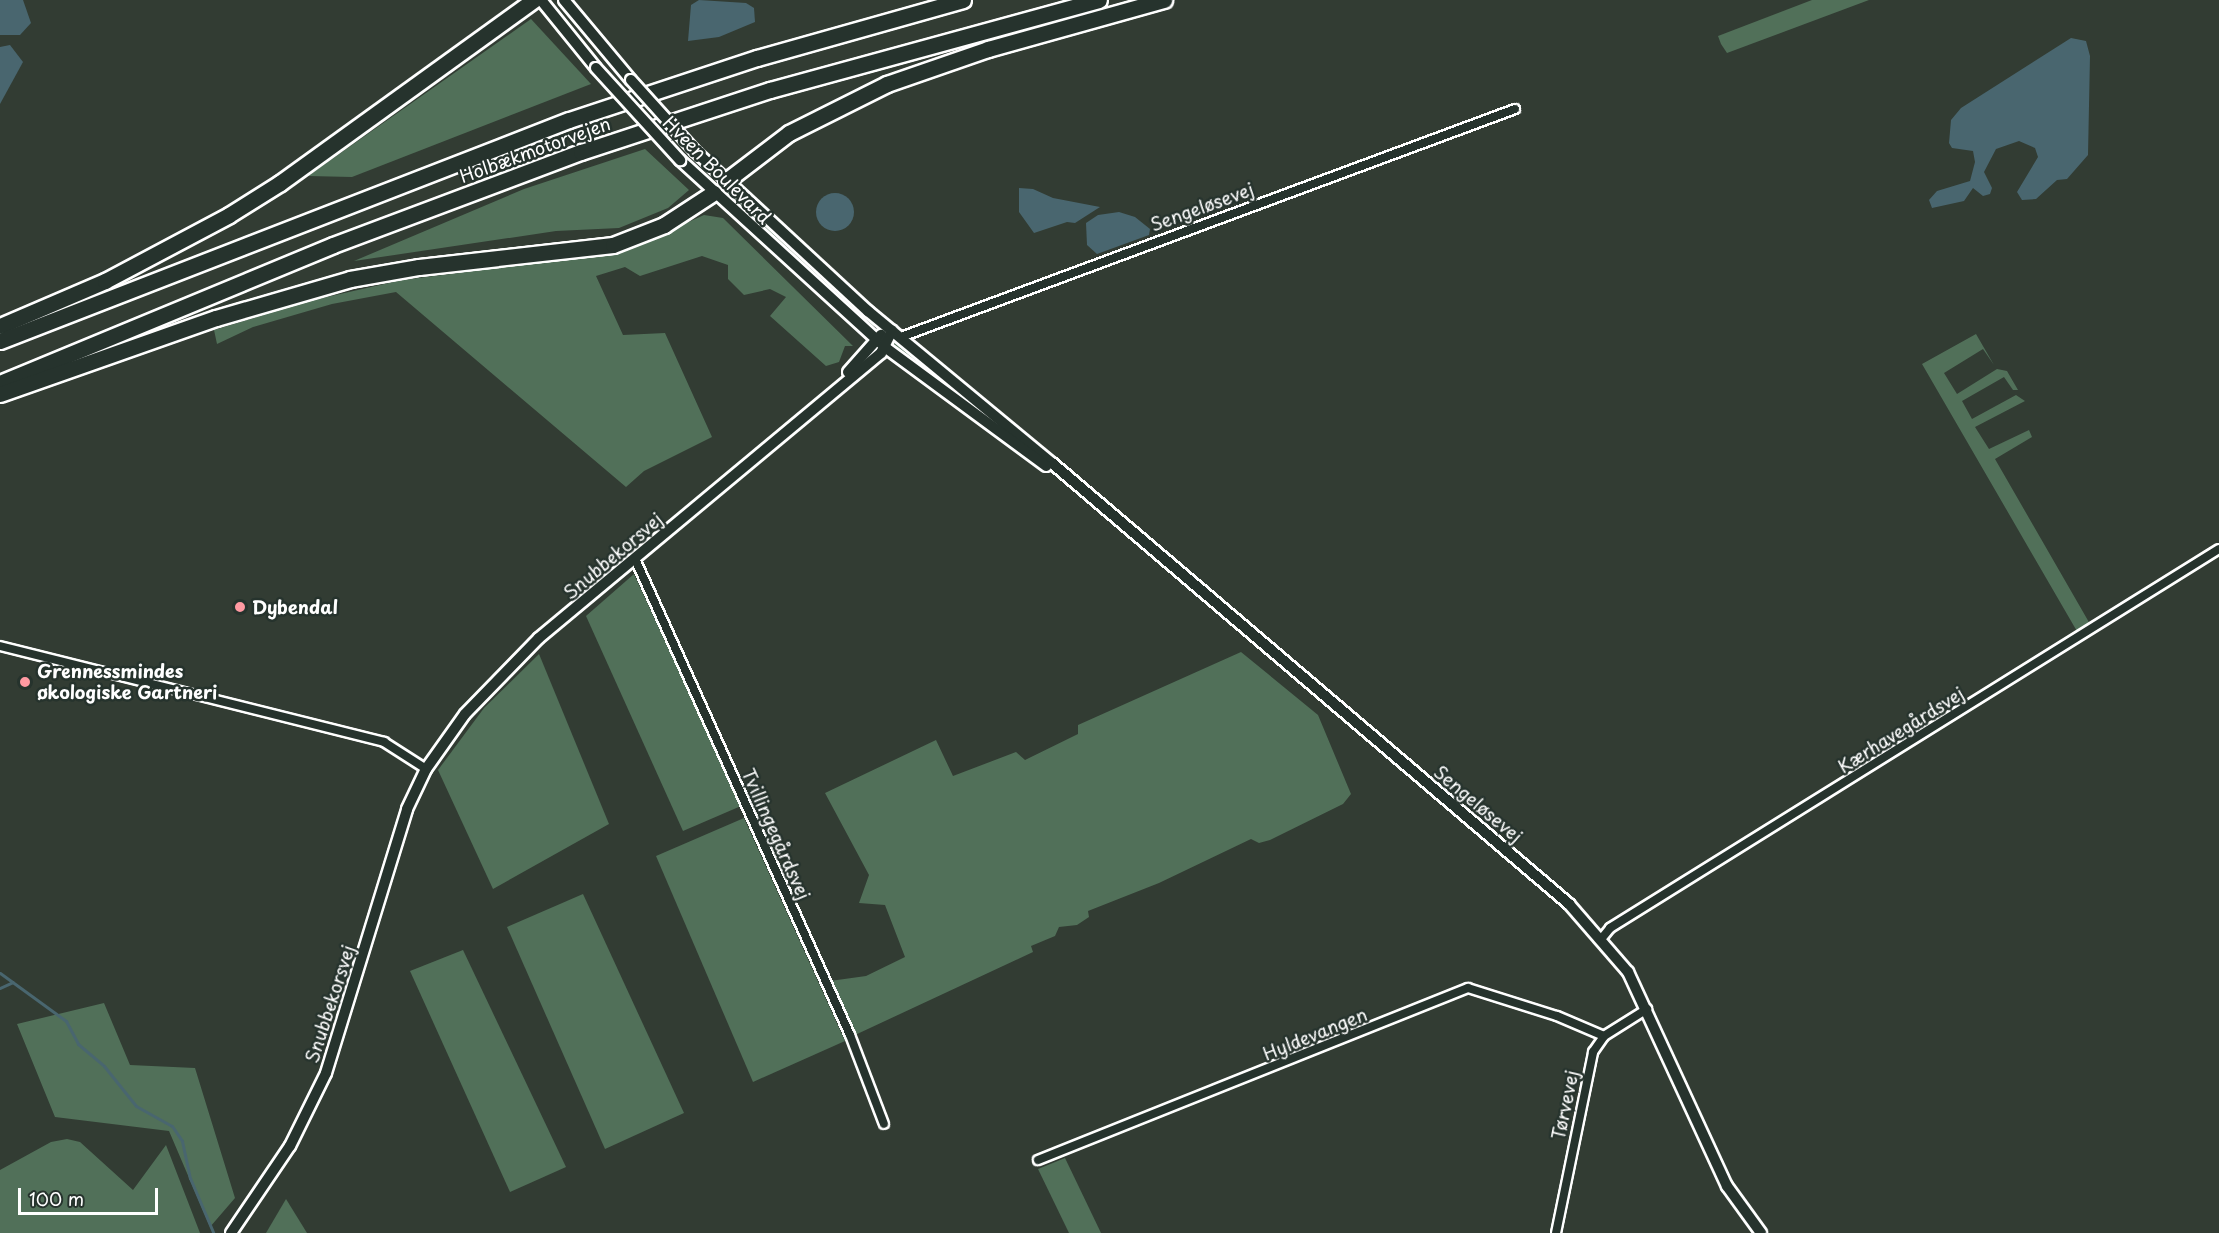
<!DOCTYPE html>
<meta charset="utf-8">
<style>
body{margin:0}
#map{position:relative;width:2219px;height:1233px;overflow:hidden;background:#323c33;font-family:"Playpen Sans",sans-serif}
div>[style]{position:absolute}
.green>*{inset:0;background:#517059}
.water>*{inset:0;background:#49666f}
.round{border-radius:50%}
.stream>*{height:3px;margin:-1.5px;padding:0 1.5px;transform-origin:1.5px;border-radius:1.5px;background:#49666f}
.roads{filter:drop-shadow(2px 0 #fff) drop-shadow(-2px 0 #fff) drop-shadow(0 2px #fff) drop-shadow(0 -2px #fff)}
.minor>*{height:8px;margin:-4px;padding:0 4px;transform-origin:4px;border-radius:4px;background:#26332d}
.tertiary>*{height:10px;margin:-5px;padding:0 5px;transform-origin:5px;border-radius:5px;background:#26332d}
.motorway>*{height:15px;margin:-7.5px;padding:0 7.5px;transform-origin:7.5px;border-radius:7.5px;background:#26332d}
.bridges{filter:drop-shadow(2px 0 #fff) drop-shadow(-2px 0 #fff) drop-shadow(0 2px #fff) drop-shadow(0 -2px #fff)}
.tertiary-bridge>*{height:10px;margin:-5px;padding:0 5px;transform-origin:5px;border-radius:5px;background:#26332d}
.dots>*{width:16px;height:16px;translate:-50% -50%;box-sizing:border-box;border:3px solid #26332d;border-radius:50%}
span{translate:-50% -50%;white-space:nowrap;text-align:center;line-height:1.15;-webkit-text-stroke:5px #26332d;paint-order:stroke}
.street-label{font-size:18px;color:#fff}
.poi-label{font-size:18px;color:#fff;font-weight:700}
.left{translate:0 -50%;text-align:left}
.scale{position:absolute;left:18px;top:1188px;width:140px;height:27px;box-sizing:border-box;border:3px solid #fff;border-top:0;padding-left:8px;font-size:18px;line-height:21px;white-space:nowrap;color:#fff;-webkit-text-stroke:4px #26332d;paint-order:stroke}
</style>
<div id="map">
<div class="green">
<i style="clip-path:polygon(1812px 0,1869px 0,1727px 53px,1721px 44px,1718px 36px)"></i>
<i style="clip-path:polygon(531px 19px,591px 84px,352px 177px,308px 176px)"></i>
<i style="clip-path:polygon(645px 149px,689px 190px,668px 208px,619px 228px,556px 231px,354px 261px,524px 189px)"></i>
<i style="clip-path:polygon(724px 187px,860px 309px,874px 325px,871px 328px,721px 193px)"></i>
<i style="clip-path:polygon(704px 215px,723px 218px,853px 346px,845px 346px,839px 362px,826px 366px,770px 316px,786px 297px,770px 289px,744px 295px,728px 279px,728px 265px,702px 256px,640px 276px,625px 267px,596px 276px,623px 335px,665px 333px,712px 437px,644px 471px,626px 487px,396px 292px,332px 304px,253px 327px,217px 344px,214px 330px,309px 301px,402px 280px,620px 253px)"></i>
<i style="clip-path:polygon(1976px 334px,1994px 365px,1983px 349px,1944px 373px,1957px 394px,1997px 369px,2007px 371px,2018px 390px,2013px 390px,2004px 377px,1962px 401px,1972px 419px,2016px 395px,2025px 401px,1975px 427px,1989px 449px,2029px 430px,2032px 437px,1995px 459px,2090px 624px,2078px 633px,1922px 364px)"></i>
<i style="clip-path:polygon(894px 342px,966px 395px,1032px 450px,893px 347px)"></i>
<i style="clip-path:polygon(634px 574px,741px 806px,683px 831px,586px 616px)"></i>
<i style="clip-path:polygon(1241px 652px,1318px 715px,1351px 794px,1343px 804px,1270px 840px,1259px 843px,1251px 839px,1159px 883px,1088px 911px,1089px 917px,1077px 925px,1059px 927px,1055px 936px,1031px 946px,1033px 952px,855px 1035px,830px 981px,866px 976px,905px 957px,885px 905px,859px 903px,869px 875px,825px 793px,936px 740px,953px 776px,1016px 752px,1025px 760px,1078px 734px,1078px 725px)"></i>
<i style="clip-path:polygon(539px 654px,609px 824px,493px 889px,438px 770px,484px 708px)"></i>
<i style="clip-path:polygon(744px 818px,845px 1041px,753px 1082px,656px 856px)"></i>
<i style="clip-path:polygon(583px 894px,684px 1113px,605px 1149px,507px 927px)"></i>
<i style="clip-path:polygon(463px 950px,566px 1167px,510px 1192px,410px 971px)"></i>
<i style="clip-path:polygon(104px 1003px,130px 1065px,195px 1068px,235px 1198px,210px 1227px,169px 1131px,55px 1117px,17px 1024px)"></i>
<i style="clip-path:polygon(67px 1139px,80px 1142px,133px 1190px,166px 1145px,200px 1233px,0 1233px,0 1170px,51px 1142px)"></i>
<i style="clip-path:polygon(1065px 1158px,1101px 1233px,1069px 1233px,1038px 1169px)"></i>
<i style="clip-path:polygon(286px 1199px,307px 1233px,266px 1233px)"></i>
</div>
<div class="water">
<i style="clip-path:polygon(0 0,23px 0,31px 23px,20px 35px,0 35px)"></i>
<i style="clip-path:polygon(699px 0,746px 3px,754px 8px,755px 22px,719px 37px,688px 41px,691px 5px)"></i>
<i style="clip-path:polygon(2071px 38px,2086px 41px,2090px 56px,2088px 155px,2067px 179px,2057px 180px,2036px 199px,2022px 200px,2017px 192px,2038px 157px,2035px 148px,2019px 141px,1996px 149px,1984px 172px,1992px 188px,1990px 194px,1983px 196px,1973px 188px,1964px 201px,1932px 208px,1929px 200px,1937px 191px,1970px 181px,1975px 162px,1973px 151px,1952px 148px,1949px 143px,1951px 120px,1961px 108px)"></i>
<i style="clip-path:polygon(10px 45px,23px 62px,0 104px,0 47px)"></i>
<i style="clip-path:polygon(1019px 188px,1033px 189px,1053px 198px,1100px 207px,1075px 223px,1067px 222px,1034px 233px,1019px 212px)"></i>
<i class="round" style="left:816px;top:193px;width:38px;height:38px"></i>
<i style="clip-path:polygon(1119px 212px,1135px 217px,1150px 229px,1149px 235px,1097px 254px,1087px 245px,1086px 223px,1098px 215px)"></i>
</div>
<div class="stream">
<i style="left:0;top:973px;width:82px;rotate:36deg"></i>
<i style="left:66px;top:1021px;width:26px;rotate:62deg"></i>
<i style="left:78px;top:1044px;width:34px;rotate:40deg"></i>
<i style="left:104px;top:1066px;width:51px;rotate:51.3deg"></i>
<i style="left:136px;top:1106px;width:41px;rotate:29.1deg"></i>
<i style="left:172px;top:1126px;width:18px;rotate:56deg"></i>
<i style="left:182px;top:1141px;width:38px;rotate:78deg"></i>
<i style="left:190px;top:1178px;width:59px;rotate:66.9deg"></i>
<i style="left:0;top:988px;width:14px;rotate:-25deg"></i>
</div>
<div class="roads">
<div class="minor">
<i style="left:901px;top:337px;width:655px;rotate:-20.37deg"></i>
<i style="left:635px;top:559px;width:522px;rotate:65.69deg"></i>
<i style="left:850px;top:1035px;width:95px;rotate:69.1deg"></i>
<i style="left:0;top:646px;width:396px;rotate:14deg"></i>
<i style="left:384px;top:742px;width:50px;rotate:32.7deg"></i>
<i style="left:1602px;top:938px;width:13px;rotate:-51deg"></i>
<i style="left:1610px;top:928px;width:717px;rotate:-31.9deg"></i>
<i style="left:1038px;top:1160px;width:463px;rotate:-21.8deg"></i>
<i style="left:1468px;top:988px;width:93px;rotate:17.5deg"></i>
<i style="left:1557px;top:1016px;width:51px;rotate:23.1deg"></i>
<i style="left:1556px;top:1233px;width:185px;rotate:-78.4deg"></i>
<i style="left:1593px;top:1052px;width:19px;rotate:-55deg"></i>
<i style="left:1604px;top:1036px;width:51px;rotate:-32.1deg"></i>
</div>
<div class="tertiary">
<i style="left:541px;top:0;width:87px;rotate:51deg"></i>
<i style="left:564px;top:0;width:104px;rotate:50.1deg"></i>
<i style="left:695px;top:151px;width:236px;rotate:42.8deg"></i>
<i style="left:868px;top:311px;width:239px;rotate:39.6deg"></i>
<i style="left:1052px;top:463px;width:680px;rotate:40.46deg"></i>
<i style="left:1569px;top:904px;width:90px;rotate:49.1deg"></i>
<i style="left:1628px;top:972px;width:236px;rotate:65.2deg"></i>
<i style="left:1727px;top:1186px;width:58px;rotate:54.1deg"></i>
<i style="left:680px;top:160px;width:279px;rotate:42.4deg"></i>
<i style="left:886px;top:348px;width:199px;rotate:36.4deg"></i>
<i style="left:848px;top:372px;width:50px;rotate:-48.3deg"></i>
<i style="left:231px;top:1233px;width:105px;rotate:-55.9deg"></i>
<i style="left:290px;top:1146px;width:81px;rotate:-63.7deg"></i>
<i style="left:326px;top:1073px;width:276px;rotate:-72.9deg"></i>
<i style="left:407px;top:809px;width:44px;rotate:-64.6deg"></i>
<i style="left:426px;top:769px;width:67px;rotate:-54.7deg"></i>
<i style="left:465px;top:714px;width:106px;rotate:-45.8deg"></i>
<i style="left:539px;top:638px;width:445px;rotate:-39.8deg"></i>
<i style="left:881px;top:353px;width:25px;rotate:-64deg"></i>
</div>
<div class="motorway">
<i style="left:726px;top:181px;width:79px;rotate:-37.3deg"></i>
<i style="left:789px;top:133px;width:110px;rotate:-26.6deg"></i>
<i style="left:887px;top:84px;width:107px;rotate:-19.1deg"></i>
<i style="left:988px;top:49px;width:183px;rotate:-15.6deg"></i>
<i style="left:0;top:326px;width:114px;rotate:-23.2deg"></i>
<i style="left:105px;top:281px;width:140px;rotate:-28deg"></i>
<i style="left:229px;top:215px;width:60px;rotate:-32.1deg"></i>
<i style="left:280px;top:183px;width:313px;rotate:-35.8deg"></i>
<i style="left:0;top:341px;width:610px;rotate:-21.23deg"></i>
<i style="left:569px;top:120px;width:198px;rotate:-18.3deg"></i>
<i style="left:757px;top:58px;width:214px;rotate:-15.7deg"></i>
<i style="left:0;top:383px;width:360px;rotate:-22.5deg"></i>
<i style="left:333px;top:245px;width:265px;rotate:-20.6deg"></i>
<i style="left:581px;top:152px;width:199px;rotate:-18.2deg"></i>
<i style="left:770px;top:90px;width:341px;rotate:-15.3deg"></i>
<i style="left:0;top:394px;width:229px;rotate:-19.4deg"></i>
<i style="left:216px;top:318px;width:140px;rotate:-16.2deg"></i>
<i style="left:350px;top:279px;width:70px;rotate:-9.9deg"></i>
<i style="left:419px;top:267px;width:195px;rotate:-6.5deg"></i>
<i style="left:613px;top:245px;width:55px;rotate:-21.4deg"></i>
<i style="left:664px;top:225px;width:59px;rotate:-33.1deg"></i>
</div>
</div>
<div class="bridges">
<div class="tertiary-bridge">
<i style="left:596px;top:68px;width:125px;rotate:47.6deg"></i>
<i style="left:631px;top:80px;width:96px;rotate:48deg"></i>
</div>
</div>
<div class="dots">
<i style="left:240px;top:607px;background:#ff9aa2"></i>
<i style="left:25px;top:682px;background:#ff9aa2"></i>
</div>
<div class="street-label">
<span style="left:535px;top:150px;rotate:-20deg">Holbækmotorvejen</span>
<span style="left:717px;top:170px;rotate:45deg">Hveen Boulevard</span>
<span style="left:1202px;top:207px;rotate:-20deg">Sengeløsevej</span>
<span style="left:613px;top:556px;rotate:-40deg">Snubbekorsvej</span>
<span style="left:1901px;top:730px;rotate:-32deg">Kærhavegårdsvej</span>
<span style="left:1478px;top:804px;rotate:40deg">Sengeløsevej</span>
<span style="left:776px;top:834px;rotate:66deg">Tvillingegårdsvej</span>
<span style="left:330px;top:1004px;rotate:-72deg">Snubbekorsvej</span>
<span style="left:1315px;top:1034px;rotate:-22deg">Hyldevangen</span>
<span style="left:1565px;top:1105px;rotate:-78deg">Tørvevej</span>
</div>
<div class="poi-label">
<span class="left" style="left:252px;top:607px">Dybendal</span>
<span class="left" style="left:37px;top:682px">Grennessmindes<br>økologiske Gartneri</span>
</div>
<div class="scale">100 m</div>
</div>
